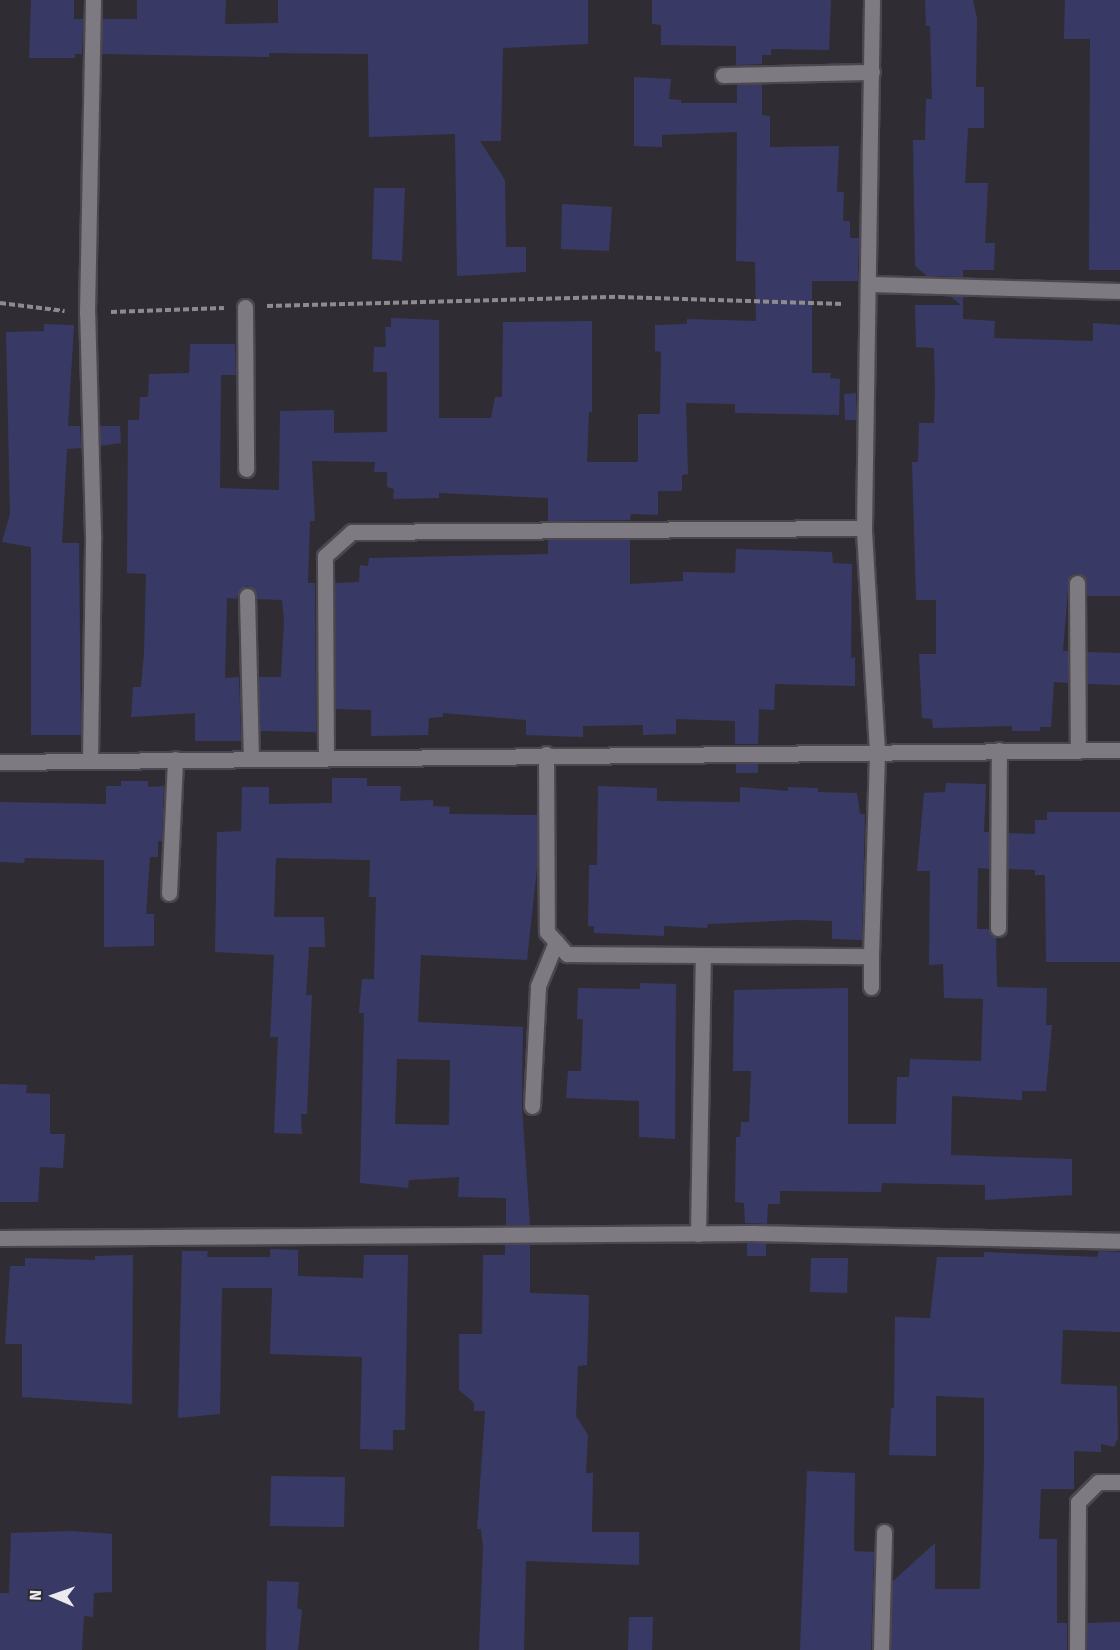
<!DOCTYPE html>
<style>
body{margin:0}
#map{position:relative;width:1120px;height:1650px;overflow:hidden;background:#2f2d33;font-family:"Fira Sans",sans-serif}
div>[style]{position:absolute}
.building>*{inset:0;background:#383a65}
.path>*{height:4px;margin-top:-2px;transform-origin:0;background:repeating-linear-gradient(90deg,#8d8b90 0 6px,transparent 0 9px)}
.roads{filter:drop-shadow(2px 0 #4a484e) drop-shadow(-2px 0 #4a484e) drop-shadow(0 2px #4a484e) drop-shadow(0 -2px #4a484e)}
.street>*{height:15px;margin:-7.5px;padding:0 7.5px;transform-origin:7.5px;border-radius:7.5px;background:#7d7a82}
span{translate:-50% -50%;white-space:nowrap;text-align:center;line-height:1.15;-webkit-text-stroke:4.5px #2f2d33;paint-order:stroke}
.north{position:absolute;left:24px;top:1566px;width:60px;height:60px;-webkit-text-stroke:4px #2f2d33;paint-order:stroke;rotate:272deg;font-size:16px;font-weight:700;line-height:24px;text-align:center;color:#eceaee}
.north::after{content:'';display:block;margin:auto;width:21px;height:27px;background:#eceaee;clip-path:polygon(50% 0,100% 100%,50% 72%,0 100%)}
</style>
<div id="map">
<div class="building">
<i style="clip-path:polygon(31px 0,74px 0,74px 19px,83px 19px,82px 54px,75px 54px,75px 58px,29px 58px)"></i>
<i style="clip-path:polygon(137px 0,226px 0,225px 24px,278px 23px,278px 0,588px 0,588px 44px,503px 48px,501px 141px,480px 141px,505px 180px,506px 247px,526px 247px,526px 272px,457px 276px,455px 134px,369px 137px,368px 54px,269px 53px,269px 57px,102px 54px,102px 19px,137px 19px)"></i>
<i style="clip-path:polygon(652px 0,831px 0,829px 50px,771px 49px,771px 55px,762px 55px,762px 64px,736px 65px,736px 46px,661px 45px,661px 25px,652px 24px)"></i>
<i style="clip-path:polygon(925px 0,973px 0,977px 19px,976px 87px,984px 87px,984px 128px,968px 128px,965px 183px,988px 183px,985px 243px,995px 243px,994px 270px,963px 270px,963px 277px,927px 276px,915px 266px,913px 140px,925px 140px,926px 99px,932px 99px,930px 26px,926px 26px)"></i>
<i style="clip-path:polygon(1065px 0,1120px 0,1120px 270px,1089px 270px,1090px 39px,1064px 39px)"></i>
<i style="clip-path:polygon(634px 77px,671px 79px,669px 99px,681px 100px,681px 103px,737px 103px,737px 84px,762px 84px,762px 115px,770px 116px,770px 147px,839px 146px,837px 192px,844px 192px,843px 221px,850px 221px,850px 238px,859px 238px,858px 281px,812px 281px,812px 373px,831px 373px,830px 378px,840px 379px,839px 415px,735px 413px,735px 404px,686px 403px,688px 474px,682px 475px,682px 491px,658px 491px,658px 515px,631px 514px,630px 520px,548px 521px,548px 498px,439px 493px,439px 498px,393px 499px,394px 489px,387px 487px,387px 472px,374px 472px,375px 462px,312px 461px,315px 521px,310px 521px,308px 583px,315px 583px,316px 732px,260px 731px,259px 677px,281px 677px,284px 621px,282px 600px,257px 599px,255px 590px,247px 586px,239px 591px,237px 599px,227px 598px,225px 678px,239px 677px,241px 741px,195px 741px,195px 713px,131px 717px,133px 687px,141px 687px,144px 653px,146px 574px,127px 573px,128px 420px,139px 420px,140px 397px,148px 397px,149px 374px,189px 373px,190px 344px,235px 344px,236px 375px,221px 375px,220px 488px,279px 490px,280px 411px,334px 410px,334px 433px,387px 432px,387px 372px,373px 372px,374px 347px,386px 347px,385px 327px,391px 327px,391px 318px,439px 320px,439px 418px,491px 418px,495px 397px,502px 397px,503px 322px,592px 321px,592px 412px,589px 412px,587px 462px,638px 462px,638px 414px,660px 414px,661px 352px,655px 351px,655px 325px,687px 324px,687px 319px,756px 321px,755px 262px,736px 261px,737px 132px,662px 135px,662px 147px,634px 146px)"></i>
<i style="clip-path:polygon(374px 188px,405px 188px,402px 261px,372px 259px)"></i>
<i style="clip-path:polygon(562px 204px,612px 207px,609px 251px,561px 249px)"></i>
<i style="clip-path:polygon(950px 296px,963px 296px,963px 319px,995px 321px,994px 338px,1093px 341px,1093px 323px,1120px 325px,1120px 596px,1087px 596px,1085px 578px,1076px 573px,1069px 578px,1063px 651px,1068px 651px,1068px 683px,1054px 682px,1051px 727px,1040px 727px,1040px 731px,1012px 731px,1012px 726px,933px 728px,932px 719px,922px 718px,919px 654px,936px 654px,936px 600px,916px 600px,912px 462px,918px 462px,919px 423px,934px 423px,935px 391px,934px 348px,916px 347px,915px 305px,961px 305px)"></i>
<i style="clip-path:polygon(44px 324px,74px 325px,68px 426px,80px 426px,81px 448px,67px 449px,62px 543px,79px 543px,81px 735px,31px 735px,31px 547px,2px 542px,10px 514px,6px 332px,44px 331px)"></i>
<i style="clip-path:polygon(856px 393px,856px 420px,845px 420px,844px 394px)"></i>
<i style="clip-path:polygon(100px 426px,120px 426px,121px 443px,100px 446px)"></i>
<i style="clip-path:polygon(548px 540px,630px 540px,630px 584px,683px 581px,683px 572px,735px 573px,736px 549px,832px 552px,833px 563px,852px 564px,851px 658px,855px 657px,855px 686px,775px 684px,774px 710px,759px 709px,758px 744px,735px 744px,735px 721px,676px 719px,676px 734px,643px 735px,643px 725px,583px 726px,583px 737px,526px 735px,526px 720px,443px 713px,443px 717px,429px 718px,428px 735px,371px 736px,371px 710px,336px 709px,335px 583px,359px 582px,360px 565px,368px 566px,369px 558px,548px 554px)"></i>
<i style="clip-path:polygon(1087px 652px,1120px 653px,1120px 685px,1087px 684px)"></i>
<i style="clip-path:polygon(736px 764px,758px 764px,758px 773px,736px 773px)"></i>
<i style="clip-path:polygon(evenodd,332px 778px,367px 778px,367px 786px,401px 786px,400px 801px,433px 800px,433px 806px,450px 807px,449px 814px,537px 815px,537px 868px,527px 960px,421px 955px,418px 1022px,523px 1027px,522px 1106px,530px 1225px,506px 1225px,506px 1198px,458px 1197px,459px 1177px,409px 1180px,408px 1188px,360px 1183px,364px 1013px,359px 1013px,362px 979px,374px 979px,376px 897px,369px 897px,370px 860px,276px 858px,274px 917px,324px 917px,325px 947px,309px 947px,306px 995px,312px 995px,307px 1114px,301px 1114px,302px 1134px,274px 1133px,278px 1037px,270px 1037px,274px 955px,215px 952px,217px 832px,241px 831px,242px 787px,269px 787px,269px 804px,332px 803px,332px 778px,397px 1059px,450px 1060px,449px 1125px,395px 1124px,397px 1059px)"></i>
<i style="clip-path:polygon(121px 781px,148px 781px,148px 787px,164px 786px,162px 841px,158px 841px,158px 857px,150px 857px,146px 914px,154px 914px,154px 946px,104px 947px,104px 860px,25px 858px,24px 863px,0 862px,0 802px,106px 804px,106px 786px,121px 786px)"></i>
<i style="clip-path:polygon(946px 783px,986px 784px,984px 832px,989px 832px,989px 869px,978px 868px,977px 929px,988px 929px,996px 937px,997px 987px,1047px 988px,1046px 1025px,1052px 1025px,1046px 1091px,1022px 1091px,1022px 1100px,952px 1096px,951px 1155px,1072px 1159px,1072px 1195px,985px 1200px,985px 1185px,882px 1183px,881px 1192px,780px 1191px,780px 1204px,768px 1204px,767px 1224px,745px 1223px,744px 1203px,735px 1202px,736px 1137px,740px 1137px,741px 1122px,749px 1122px,751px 1071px,733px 1071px,734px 990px,848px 988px,848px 1124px,896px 1124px,897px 1077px,909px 1077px,910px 1059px,981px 1061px,983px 999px,944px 998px,943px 964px,929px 965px,930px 871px,917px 871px,924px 793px,945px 792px)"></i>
<i style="clip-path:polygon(598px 786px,657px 788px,657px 801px,740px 802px,740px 787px,788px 791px,788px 787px,818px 788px,818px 792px,857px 793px,860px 814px,865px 814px,862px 940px,832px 939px,832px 921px,798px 920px,708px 924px,707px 928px,664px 926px,664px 936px,594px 933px,594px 926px,588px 926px,589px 865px,597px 865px)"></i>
<i style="clip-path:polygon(1047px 812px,1120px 812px,1120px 962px,1046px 962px,1045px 875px,1035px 875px,1035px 870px,1008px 869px,1008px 833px,1035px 834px,1035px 820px,1047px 820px)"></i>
<i style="clip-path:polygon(640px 983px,676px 984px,675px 1139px,639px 1137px,639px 1101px,566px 1098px,568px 1071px,581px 1071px,583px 1019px,577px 1019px,578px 988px,640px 989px)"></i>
<i style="clip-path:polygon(0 1084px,27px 1085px,26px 1093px,50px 1094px,50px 1134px,65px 1134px,63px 1168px,40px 1167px,38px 1202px,0 1202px)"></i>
<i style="clip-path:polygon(747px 1243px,766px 1243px,766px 1256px,747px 1256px)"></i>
<i style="clip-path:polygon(505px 1244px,530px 1244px,530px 1293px,589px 1295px,587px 1365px,578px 1366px,576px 1416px,588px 1435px,586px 1473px,593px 1473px,592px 1532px,639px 1532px,639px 1565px,526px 1561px,524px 1650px,479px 1650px,483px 1548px,481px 1529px,477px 1529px,485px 1411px,474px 1411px,474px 1403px,459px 1390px,459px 1334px,482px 1334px,483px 1255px,505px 1255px)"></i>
<i style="clip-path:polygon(270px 1249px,298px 1250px,298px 1276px,363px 1278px,364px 1255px,408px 1255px,405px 1430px,393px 1430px,393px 1450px,360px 1449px,362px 1357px,270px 1354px,272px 1288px,222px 1288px,220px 1414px,178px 1418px,182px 1251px,208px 1251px,207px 1257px,270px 1257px)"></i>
<i style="clip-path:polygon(1099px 1251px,1120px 1252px,1120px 1332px,1063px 1330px,1061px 1384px,1117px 1386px,1118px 1438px,1114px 1447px,1101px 1444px,1101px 1452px,1074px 1451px,1074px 1489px,1041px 1489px,1039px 1539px,1057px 1539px,1057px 1623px,1067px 1623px,1067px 1650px,891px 1650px,892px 1582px,935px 1543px,935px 1589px,980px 1589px,984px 1462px,984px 1398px,936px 1396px,936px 1456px,889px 1455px,891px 1408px,894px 1408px,895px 1317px,930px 1318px,937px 1257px,984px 1257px,984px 1252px,1097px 1257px)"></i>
<i style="clip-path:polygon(133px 1255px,132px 1404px,22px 1397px,22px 1344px,5px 1344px,10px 1266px,25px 1266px,25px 1258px,95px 1260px,95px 1256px)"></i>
<i style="clip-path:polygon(811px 1258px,848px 1258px,847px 1293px,810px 1292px)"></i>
<i style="clip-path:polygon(807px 1471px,855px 1473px,854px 1551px,874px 1552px,871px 1650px,800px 1650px)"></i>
<i style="clip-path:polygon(271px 1476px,345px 1477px,344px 1527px,270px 1526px)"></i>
<i style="clip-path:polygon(73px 1531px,112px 1534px,112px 1592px,94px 1593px,93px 1617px,84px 1616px,82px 1650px,0 1650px,0 1593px,9px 1593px,11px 1533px)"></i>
<i style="clip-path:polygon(267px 1581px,299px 1582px,297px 1608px,302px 1610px,298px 1650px,266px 1650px)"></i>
<i style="clip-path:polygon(629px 1617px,653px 1617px,652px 1650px,628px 1650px)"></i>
<i style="clip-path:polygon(1120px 1622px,1120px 1650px,1087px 1650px,1087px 1623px)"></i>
</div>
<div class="path">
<i style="left:0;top:303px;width:65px;rotate:7deg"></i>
<i style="left:267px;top:306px;width:352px;rotate:-1.5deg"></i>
<i style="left:619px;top:297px;width:225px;rotate:1.8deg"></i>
<i style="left:111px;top:312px;width:113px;rotate:-2deg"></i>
</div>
<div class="roads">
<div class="street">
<i style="left:723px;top:75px;width:149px;rotate:-1.2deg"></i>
<i style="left:869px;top:284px;width:251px;rotate:1.6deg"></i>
<i style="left:245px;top:307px;width:162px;rotate:89.6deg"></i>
<i style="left:1077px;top:583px;width:168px;rotate:89.7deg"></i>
<i style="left:247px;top:596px;width:162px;rotate:88.6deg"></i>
<i style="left:546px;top:754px;width:178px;rotate:89.7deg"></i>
<i style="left:547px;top:932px;width:30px;rotate:48deg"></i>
<i style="left:567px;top:954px;width:304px;rotate:0.4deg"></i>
<i style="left:871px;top:956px;width:206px;rotate:-88.3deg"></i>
<i style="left:877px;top:750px;width:222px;rotate:-93.4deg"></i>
<i style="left:864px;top:528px;width:528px;rotate:-89.13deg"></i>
<i style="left:326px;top:757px;width:201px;rotate:-90.3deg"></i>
<i style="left:325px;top:556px;width:36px;rotate:-42deg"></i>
<i style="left:352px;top:532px;width:512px;rotate:-0.45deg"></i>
<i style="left:90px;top:760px;width:225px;rotate:-89.2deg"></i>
<i style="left:93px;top:535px;width:222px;rotate:-91.5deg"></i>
<i style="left:87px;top:313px;width:313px;rotate:-88.9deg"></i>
<i style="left:0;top:762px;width:1120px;rotate:-0.61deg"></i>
<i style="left:169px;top:893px;width:134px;rotate:-87.4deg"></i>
<i style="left:998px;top:928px;width:178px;rotate:-89.7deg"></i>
<i style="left:871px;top:956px;width:31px;rotate:90deg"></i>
<i style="left:532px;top:1106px;width:120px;rotate:-87.1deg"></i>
<i style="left:538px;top:986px;width:48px;rotate:-67.8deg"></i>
<i style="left:698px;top:1234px;width:279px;rotate:-89deg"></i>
<i style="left:0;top:1238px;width:752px;rotate:-0.38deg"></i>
<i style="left:752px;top:1233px;width:368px;rotate:1.2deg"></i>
<i style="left:881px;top:1650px;width:118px;rotate:-88.5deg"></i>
<i style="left:1077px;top:1650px;width:148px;rotate:-89.6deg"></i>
<i style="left:1078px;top:1502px;width:28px;rotate:-45deg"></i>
<i style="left:1098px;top:1482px;width:22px"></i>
</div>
</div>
<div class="north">N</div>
</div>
